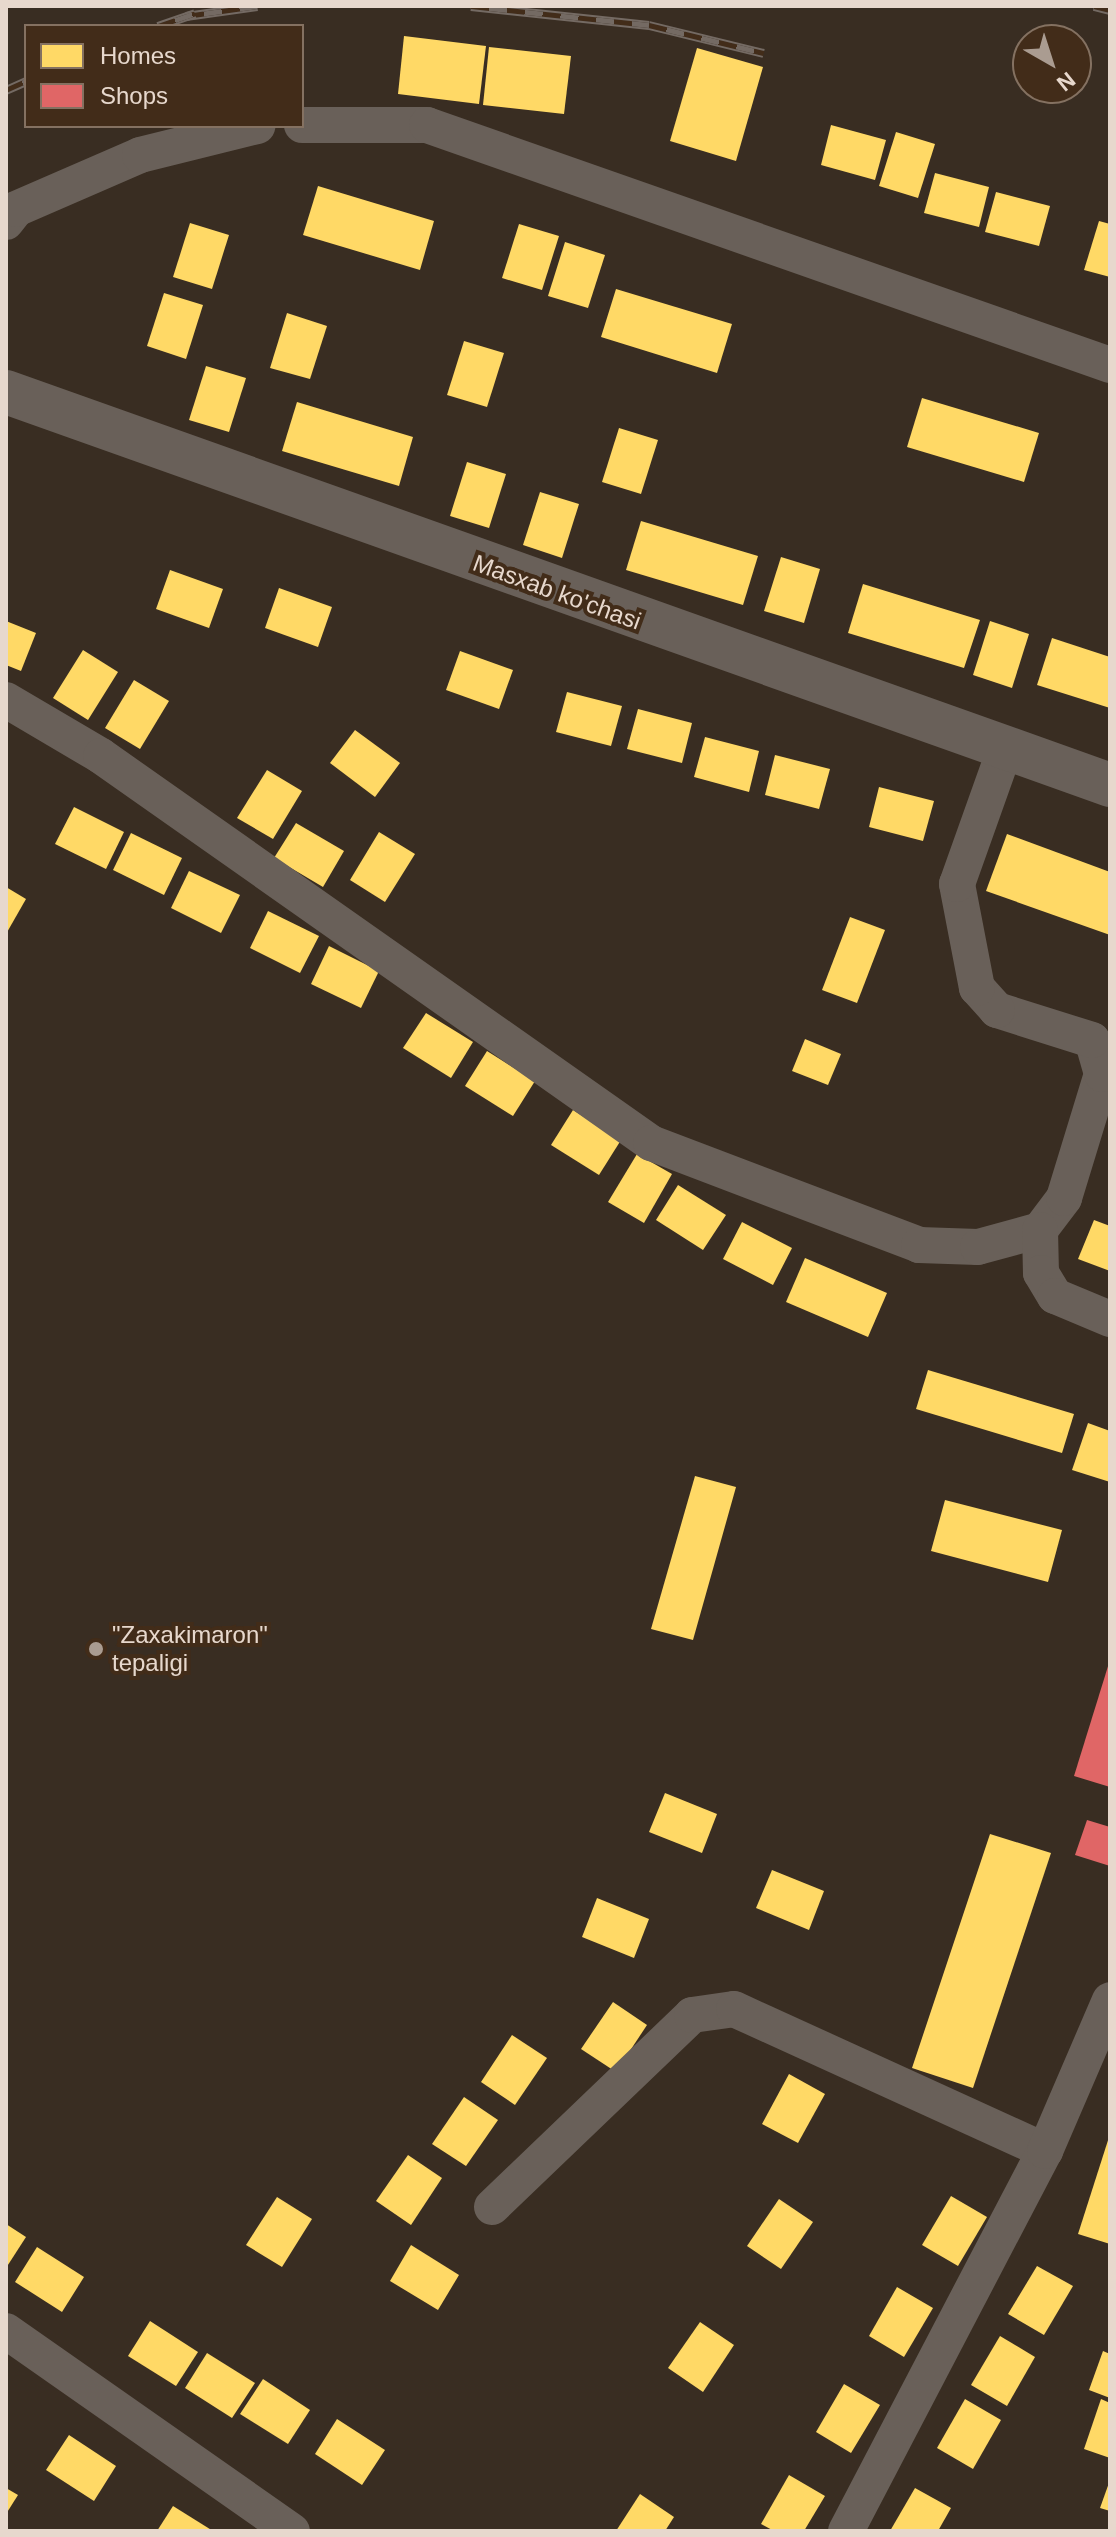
<!DOCTYPE html>
<style>
body{margin:0}
#map{position:relative;width:1116px;height:2537px;overflow:hidden;background:#392d22;font-family:Helvetica,sans-serif}
div>[style]{position:absolute}
.homes>*{inset:0;background:#ffd966}
.shops>*{inset:0;background:#e06666}
.street>*{height:36px;margin:-18px;padding:0 18px;transform-origin:18px;border-radius:18px;background:#696059}
.secondary>*{height:44px;margin:-22px;padding:0 22px;transform-origin:22px;border-radius:22px;background:#696059}
.rail>*{height:9px;margin-top:-4.5px;transform-origin:0;background:repeating-linear-gradient(90deg,#422c19 0 18px,#746a63 0 36px);box-sizing:border-box;border-block:2px solid #746a63}
.dots>*{width:22px;height:22px;translate:-50% -50%;box-sizing:border-box;border:4px solid #422c19;border-radius:50%}
span{translate:-50% -50%;white-space:nowrap;text-align:center;line-height:1.15;-webkit-text-stroke:8px #422c19;paint-order:stroke}
.street-label{font-size:24px;color:#e7d8cd}
.poi-label{font-size:24px;color:#e7d8cd}
.left{translate:0 -50%;text-align:left}
.frame{position:absolute;inset:0;border:8px solid #e7d8cd;pointer-events:none}
.legend{position:absolute;left:24px;top:24px;width:280px;height:104px;box-sizing:border-box;background:#422c19;border:2px solid #847161;margin:0;padding:10px 14px;list-style:none;font-size:24px;color:#e7d8cd}
.legend li{display:flex;align-items:center;gap:16px;height:40px}
.legend b{width:40px;border:2px solid #847161}
.north{position:absolute;left:1012px;top:24px;width:80px;height:80px;box-sizing:border-box;background:#422c19;border:2px solid #847161;border-radius:50%;rotate:141deg;font-size:22px;font-weight:700;line-height:32px;text-align:center;color:#e7d8cd}
.north::after{content:'';display:block;margin:auto;width:28px;height:36px;background:#aa9c91;clip-path:polygon(50% 0,100% 100%,50% 72%,0 100%)}
</style>
<div id="map">
<div class="homes">
<i style="clip-path:polygon(404px 36px,486px 46px,479px 104px,398px 94px)"></i>
<i style="clip-path:polygon(489px 47px,571px 56px,564px 114px,483px 105px)"></i>
<i style="clip-path:polygon(697px 48px,763px 67px,736px 161px,670px 141px)"></i>
<i style="clip-path:polygon(831px 125px,886px 140px,875px 180px,821px 165px)"></i>
<i style="clip-path:polygon(896px 132px,935px 144px,918px 198px,879px 186px)"></i>
<i style="clip-path:polygon(935px 173px,989px 187px,979px 227px,924px 213px)"></i>
<i style="clip-path:polygon(318px 186px,434px 221px,420px 270px,303px 235px)"></i>
<i style="clip-path:polygon(996px 192px,1050px 206px,1039px 246px,985px 232px)"></i>
<i style="clip-path:polygon(1099px 221px,1110px 224px,1110px 277px,1084px 270px)"></i>
<i style="clip-path:polygon(190px 223px,229px 235px,212px 289px,173px 277px)"></i>
<i style="clip-path:polygon(519px 224px,559px 236px,542px 290px,502px 278px)"></i>
<i style="clip-path:polygon(565px 242px,605px 255px,588px 308px,548px 296px)"></i>
<i style="clip-path:polygon(616px 289px,732px 324px,717px 373px,601px 337px)"></i>
<i style="clip-path:polygon(164px 293px,203px 305px,186px 359px,147px 346px)"></i>
<i style="clip-path:polygon(287px 313px,327px 326px,310px 379px,270px 368px)"></i>
<i style="clip-path:polygon(464px 341px,504px 353px,487px 407px,447px 395px)"></i>
<i style="clip-path:polygon(206px 366px,246px 378px,229px 432px,189px 420px)"></i>
<i style="clip-path:polygon(922px 398px,1039px 433px,1024px 482px,907px 447px)"></i>
<i style="clip-path:polygon(297px 402px,413px 437px,399px 486px,282px 451px)"></i>
<i style="clip-path:polygon(619px 428px,658px 440px,641px 494px,602px 482px)"></i>
<i style="clip-path:polygon(467px 462px,506px 474px,489px 528px,450px 516px)"></i>
<i style="clip-path:polygon(540px 492px,579px 504px,562px 558px,523px 545px)"></i>
<i style="clip-path:polygon(641px 521px,758px 556px,743px 605px,626px 570px)"></i>
<i style="clip-path:polygon(781px 557px,820px 569px,804px 623px,764px 611px)"></i>
<i style="clip-path:polygon(170px 570px,223px 589px,209px 628px,156px 609px)"></i>
<i style="clip-path:polygon(863px 584px,980px 620px,964px 668px,848px 633px)"></i>
<i style="clip-path:polygon(279px 588px,332px 607px,318px 647px,265px 628px)"></i>
<i style="clip-path:polygon(6px 621px,36px 633px,21px 671px,6px 665px)"></i>
<i style="clip-path:polygon(990px 621px,1029px 634px,1012px 688px,973px 675px)"></i>
<i style="clip-path:polygon(1052px 638px,1110px 657px,1110px 708px,1037px 685px)"></i>
<i style="clip-path:polygon(83px 650px,118px 672px,88px 720px,53px 698px)"></i>
<i style="clip-path:polygon(460px 651px,513px 670px,499px 709px,446px 690px)"></i>
<i style="clip-path:polygon(134px 680px,169px 701px,140px 749px,105px 728px)"></i>
<i style="clip-path:polygon(567px 692px,622px 706px,611px 746px,556px 732px)"></i>
<i style="clip-path:polygon(638px 709px,692px 723px,682px 763px,627px 749px)"></i>
<i style="clip-path:polygon(355px 730px,400px 763px,375px 797px,330px 763px)"></i>
<i style="clip-path:polygon(705px 737px,759px 751px,749px 792px,694px 777px)"></i>
<i style="clip-path:polygon(775px 755px,830px 769px,819px 809px,765px 795px)"></i>
<i style="clip-path:polygon(267px 770px,302px 791px,273px 839px,237px 818px)"></i>
<i style="clip-path:polygon(879px 787px,934px 801px,923px 841px,869px 827px)"></i>
<i style="clip-path:polygon(74px 807px,124px 832px,106px 869px,55px 844px)"></i>
<i style="clip-path:polygon(296px 823px,344px 851px,323px 887px,274px 858px)"></i>
<i style="clip-path:polygon(379px 832px,415px 854px,385px 902px,350px 880px)"></i>
<i style="clip-path:polygon(131px 833px,182px 858px,164px 895px,113px 870px)"></i>
<i style="clip-path:polygon(1007px 834px,1110px 872px,1110px 935px,986px 891px)"></i>
<i style="clip-path:polygon(189px 871px,240px 895px,221px 933px,171px 908px)"></i>
<i style="clip-path:polygon(6px 887px,26px 899px,6px 934px)"></i>
<i style="clip-path:polygon(268px 911px,319px 936px,300px 973px,250px 948px)"></i>
<i style="clip-path:polygon(850px 917px,885px 930px,857px 1003px,822px 990px)"></i>
<i style="clip-path:polygon(329px 946px,379px 971px,361px 1008px,311px 984px)"></i>
<i style="clip-path:polygon(426px 1013px,473px 1042px,451px 1078px,403px 1048px)"></i>
<i style="clip-path:polygon(805px 1039px,841px 1054px,828px 1085px,792px 1071px)"></i>
<i style="clip-path:polygon(487px 1051px,535px 1081px,513px 1116px,465px 1086px)"></i>
<i style="clip-path:polygon(573px 1110px,621px 1140px,599px 1175px,551px 1145px)"></i>
<i style="clip-path:polygon(637px 1154px,672px 1174px,644px 1223px,608px 1202px)"></i>
<i style="clip-path:polygon(678px 1185px,726px 1215px,703px 1250px,656px 1220px)"></i>
<i style="clip-path:polygon(1094px 1220px,1110px 1226px,1110px 1271px,1078px 1259px)"></i>
<i style="clip-path:polygon(742px 1222px,792px 1248px,773px 1285px,723px 1259px)"></i>
<i style="clip-path:polygon(805px 1258px,887px 1293px,868px 1337px,786px 1302px)"></i>
<i style="clip-path:polygon(928px 1370px,1074px 1414px,1062px 1453px,916px 1409px)"></i>
<i style="clip-path:polygon(1088px 1423px,1110px 1431px,1110px 1482px,1072px 1470px)"></i>
<i style="clip-path:polygon(695px 1476px,736px 1487px,693px 1640px,651px 1629px)"></i>
<i style="clip-path:polygon(945px 1500px,1062px 1530px,1048px 1582px,931px 1551px)"></i>
<i style="clip-path:polygon(665px 1793px,717px 1814px,702px 1853px,649px 1832px)"></i>
<i style="clip-path:polygon(990px 1834px,1051px 1853px,973px 2088px,912px 2068px)"></i>
<i style="clip-path:polygon(772px 1870px,824px 1891px,809px 1930px,756px 1908px)"></i>
<i style="clip-path:polygon(597px 1898px,649px 1919px,634px 1958px,582px 1937px)"></i>
<i style="clip-path:polygon(613px 2002px,647px 2025px,616px 2072px,581px 2049px)"></i>
<i style="clip-path:polygon(512px 2035px,547px 2058px,515px 2105px,481px 2082px)"></i>
<i style="clip-path:polygon(789px 2074px,825px 2094px,798px 2143px,762px 2124px)"></i>
<i style="clip-path:polygon(464px 2097px,498px 2120px,466px 2166px,432px 2144px)"></i>
<i style="clip-path:polygon(1110px 2134px,1110px 2244px,1078px 2234px)"></i>
<i style="clip-path:polygon(408px 2155px,442px 2178px,411px 2225px,376px 2201px)"></i>
<i style="clip-path:polygon(951px 2196px,987px 2217px,958px 2266px,922px 2245px)"></i>
<i style="clip-path:polygon(277px 2197px,312px 2219px,282px 2267px,246px 2245px)"></i>
<i style="clip-path:polygon(779px 2199px,813px 2222px,781px 2269px,747px 2246px)"></i>
<i style="clip-path:polygon(6px 2224px,26px 2237px,6px 2268px)"></i>
<i style="clip-path:polygon(411px 2245px,459px 2275px,438px 2310px,390px 2281px)"></i>
<i style="clip-path:polygon(37px 2247px,84px 2277px,62px 2312px,15px 2282px)"></i>
<i style="clip-path:polygon(1037px 2266px,1073px 2286px,1044px 2335px,1008px 2314px)"></i>
<i style="clip-path:polygon(897px 2287px,933px 2308px,904px 2357px,869px 2336px)"></i>
<i style="clip-path:polygon(150px 2321px,198px 2352px,176px 2386px,128px 2356px)"></i>
<i style="clip-path:polygon(700px 2322px,734px 2345px,703px 2392px,668px 2368px)"></i>
<i style="clip-path:polygon(1000px 2336px,1035px 2357px,1007px 2406px,971px 2385px)"></i>
<i style="clip-path:polygon(1103px 2351px,1110px 2354px,1110px 2398px,1089px 2390px)"></i>
<i style="clip-path:polygon(207px 2353px,255px 2383px,232px 2418px,185px 2388px)"></i>
<i style="clip-path:polygon(263px 2379px,310px 2410px,288px 2444px,240px 2414px)"></i>
<i style="clip-path:polygon(844px 2384px,880px 2405px,851px 2453px,816px 2432px)"></i>
<i style="clip-path:polygon(965px 2399px,1001px 2420px,973px 2469px,937px 2448px)"></i>
<i style="clip-path:polygon(1101px 2399px,1110px 2403px,1110px 2458px,1084px 2449px)"></i>
<i style="clip-path:polygon(337px 2419px,385px 2450px,362px 2485px,315px 2454px)"></i>
<i style="clip-path:polygon(69px 2435px,116px 2466px,94px 2501px,46px 2470px)"></i>
<i style="clip-path:polygon(789px 2475px,825px 2496px,804px 2531px,774px 2531px,761px 2524px)"></i>
<i style="clip-path:polygon(1110px 2480px,1110px 2511px,1100px 2508px)"></i>
<i style="clip-path:polygon(6px 2488px,18px 2495px,6px 2514px)"></i>
<i style="clip-path:polygon(915px 2488px,951px 2508px,938px 2531px,890px 2531px)"></i>
<i style="clip-path:polygon(640px 2494px,674px 2517px,665px 2531px,616px 2531px)"></i>
<i style="clip-path:polygon(173px 2506px,213px 2531px,157px 2531px)"></i>
</div>
<div class="shops">
<i style="clip-path:polygon(1109px 1663px,1110px 1663px,1110px 1787px,1074px 1776px)"></i>
<i style="clip-path:polygon(1087px 1820px,1110px 1827px,1110px 1866px,1075px 1855px)"></i>
</div>
<div class="street">
<i style="left:302px;top:125px;width:125px"></i>
<i style="left:427px;top:125px;width:724px;rotate:19.36deg"></i>
<i style="left:6px;top:222px;width:16px;rotate:-52deg"></i>
<i style="left:16px;top:209px;width:135px;rotate:-23.5deg"></i>
<i style="left:140px;top:155px;width:121px;rotate:-13.9deg"></i>
<i style="left:6px;top:700px;width:110px;rotate:30.5deg"></i>
<i style="left:101px;top:756px;width:673px;rotate:35.13deg"></i>
<i style="left:651px;top:1143px;width:287px;rotate:20.8deg"></i>
<i style="left:919px;top:1245px;width:59px;rotate:1.9deg"></i>
<i style="left:978px;top:1247px;width:64px;rotate:-15.3deg"></i>
<i style="left:1040px;top:1230px;width:40px;rotate:-53deg"></i>
<i style="left:1064px;top:1198px;width:130px;rotate:-73deg"></i>
<i style="left:1102px;top:1074px;width:35px;rotate:-106deg"></i>
<i style="left:1092px;top:1040px;width:100px;rotate:-162.5deg"></i>
<i style="left:997px;top:1010px;width:30px;rotate:-132deg"></i>
<i style="left:977px;top:988px;width:106px;rotate:-100.9deg"></i>
<i style="left:957px;top:884px;width:143px;rotate:-70.4deg"></i>
<i style="left:1040px;top:1230px;width:43px;rotate:88.7deg"></i>
<i style="left:1041px;top:1273px;width:27px;rotate:59deg"></i>
<i style="left:1055px;top:1296px;width:60px;rotate:22.7deg"></i>
<i style="left:492px;top:2207px;width:277px;rotate:-43.8deg"></i>
<i style="left:692px;top:2015px;width:42px;rotate:-8.1deg"></i>
<i style="left:734px;top:2009px;width:342px;rotate:24.5deg"></i>
<i style="left:6px;top:2331px;width:349px;rotate:35deg"></i>
<i style="left:846px;top:2531px;width:429px;rotate:-62.4deg"></i>
<i style="left:1045px;top:2151px;width:164px;rotate:-66.7deg"></i>
</div>
<div class="secondary">
<i style="left:6px;top:392px;width:1172px;rotate:19.59deg"></i>
</div>
<div class="rail">
<i style="left:471px;top:6px;width:179px;rotate:6.1deg"></i>
<i style="left:649px;top:25px;width:118px;rotate:13.7deg"></i>
<i style="left:1094px;top:6px;width:16px;rotate:14deg"></i>
<i style="left:186px;top:16px;width:72px;rotate:-8deg"></i>
<i style="left:158px;top:26px;width:39px;rotate:-19deg"></i>
<i style="left:6px;top:90px;width:22px;rotate:-24deg"></i>
</div>
<div class="dots">
<i style="left:96px;top:1649px;background:#aa9c91"></i>
</div>
<div class="street-label">
<span style="left:557px;top:592px;rotate:20deg">Masxab ko'chasi</span>
</div>
<div class="poi-label">
<span class="left" style="left:112px;top:1649px">"Zaxakimaron"<br>tepaligi</span>
</div>
<div class="frame"></div>
<ul class="legend">
<li><b style="height:22px;background:#ffd966"></b>Homes</li>
<li><b style="height:22px;background:#e06666"></b>Shops</li>
</ul>
<div class="north">N</div>
</div>
